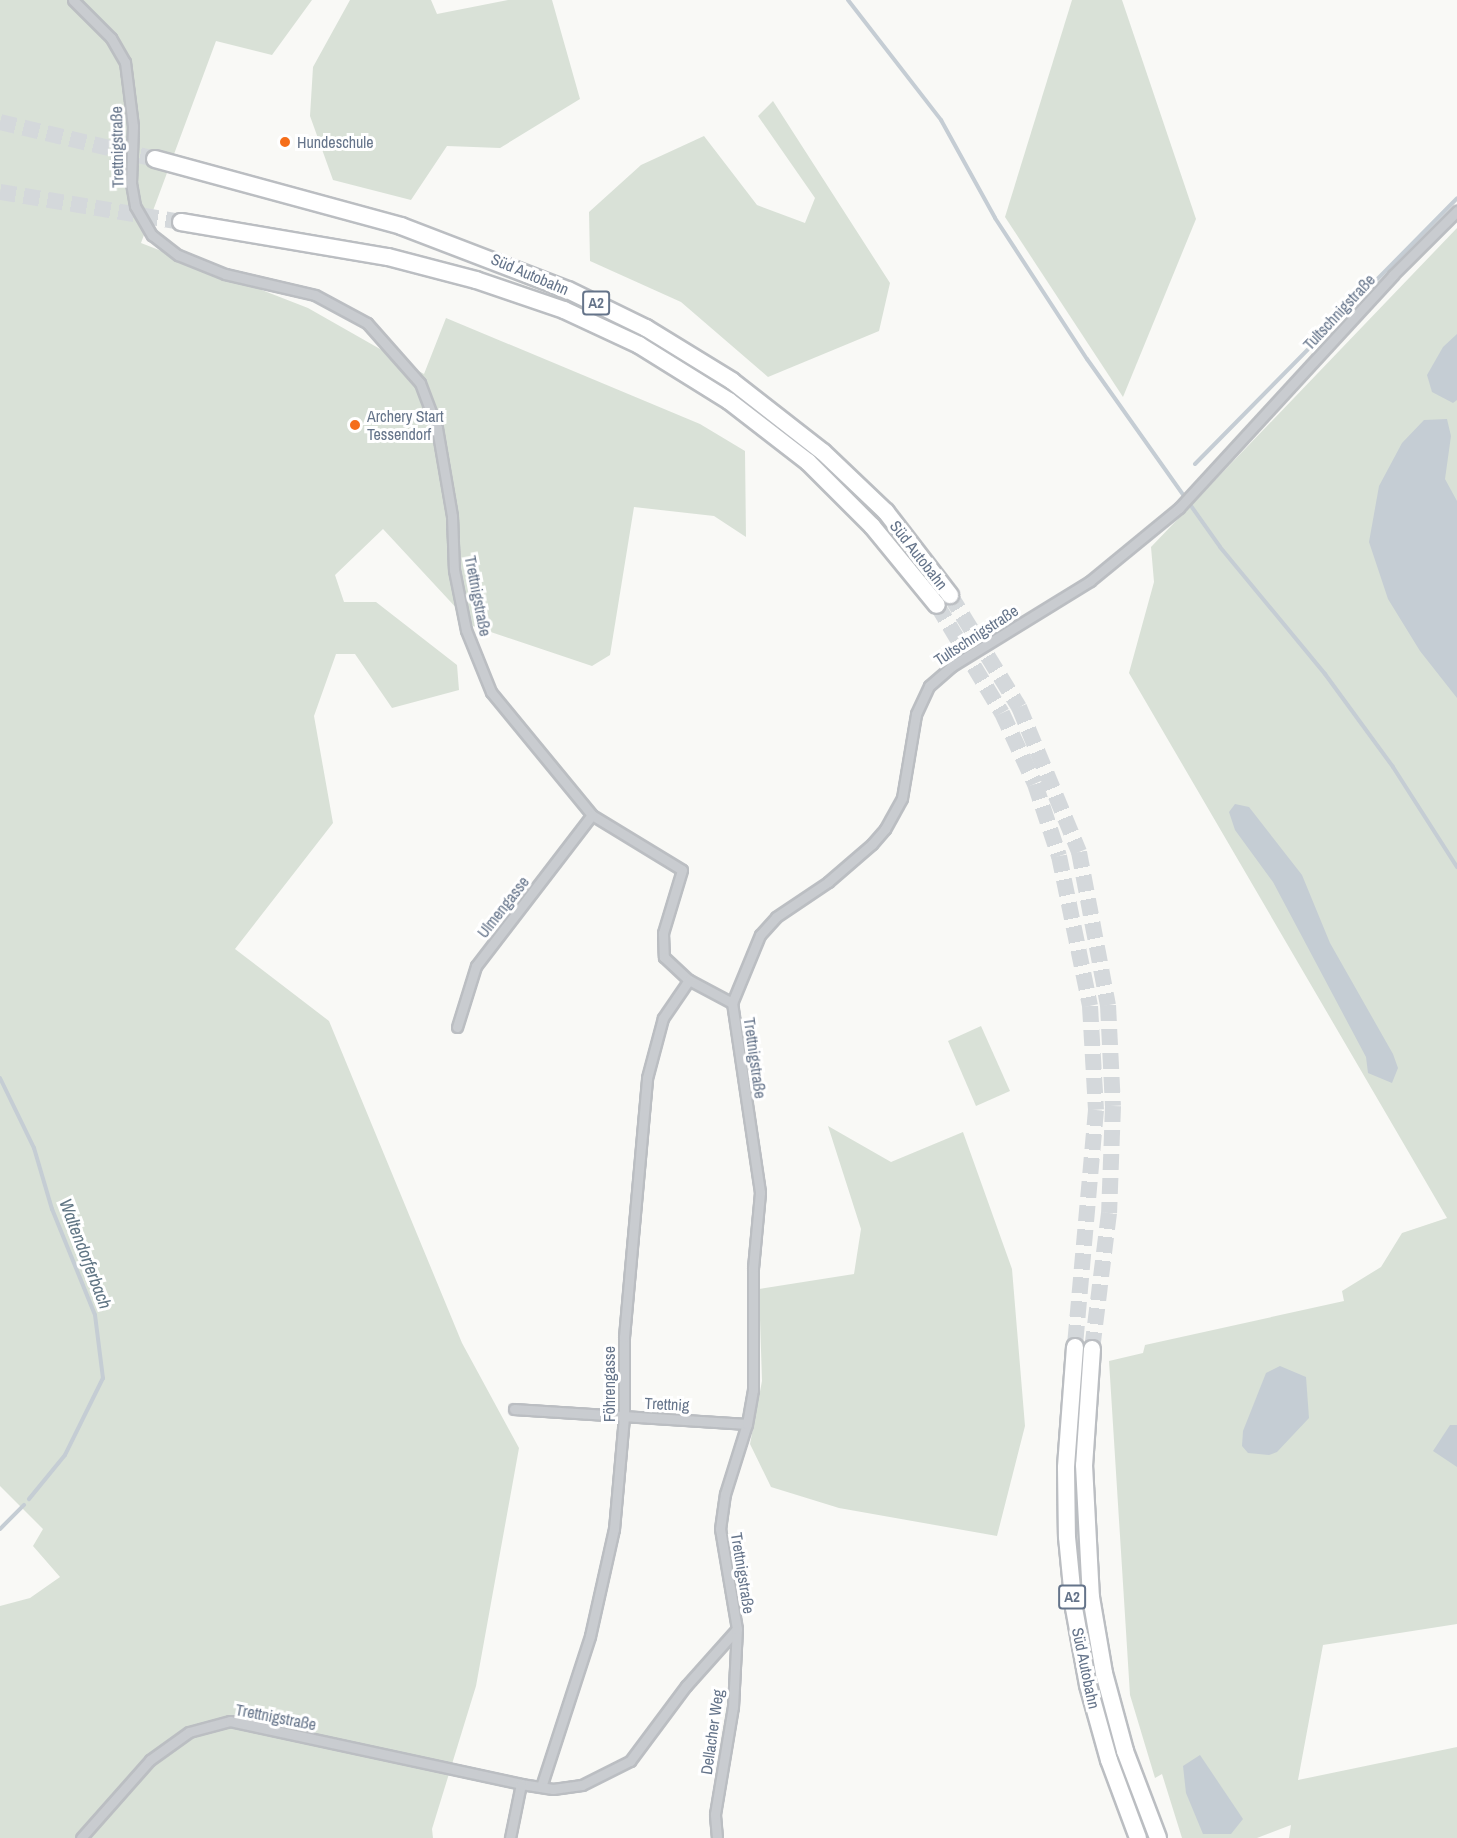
<!DOCTYPE html>
<meta charset="utf-8">
<style>
body{margin:0}
#map{position:relative;width:1457px;height:1838px;overflow:hidden;background:#f9f9f6;font-family:"Archivo Narrow",sans-serif}
div>[style]{position:absolute}
.green>*{inset:0;background:#d9e1d7}
.water>*{inset:0;background:#c5cdd4}
.stream>*{height:4px;margin:-2px;padding:0 2px;transform-origin:2px;border-radius:2px;background:#c5cdd4}
.highway-tunnel>*{height:16px;margin-top:-8px;transform-origin:0;background:repeating-linear-gradient(90deg,#d4d8db 0 16px,transparent 0 24px)}
.roads{filter:drop-shadow(2px 0 #bbbec2) drop-shadow(-2px 0 #bbbec2) drop-shadow(0 2px #bbbec2) drop-shadow(0 -2px #bbbec2)}
.street>*{height:9px;margin:-4.5px;padding:0 4.5px;transform-origin:4.5px;border-radius:4.5px;background:#c9ccd0}
.highway>*{height:16px;margin:-8px;padding:0 8px;transform-origin:8px;border-radius:8px;background:#fff}
.dots>*{width:16px;height:16px;translate:-50% -50%;box-sizing:border-box;border:3px solid #fff;border-radius:50%}
span{translate:-50% -50%;white-space:nowrap;text-align:center;line-height:1.15;-webkit-text-stroke:6px #fff;paint-order:stroke}
.shield-label span{padding:2px 4px;background:#fff;border:2px solid;border-radius:4px;-webkit-text-stroke-width:0}
.shield-label{font-size:15px;color:#65748a;font-weight:700}
.poi-label{font-size:16px;color:#65748a}
.left{translate:0 -50%;text-align:left}
.street-label{font-size:16px;color:#65748a}
.water-label{font-size:18px;color:#617685;font-style:italic}
</style>
<div id="map">
<div class="green">
<i style="clip-path:polygon(0 0,312px 0,272px 55px,216px 41px,141px 243px,308px 308px,424px 374px,446px 318px,700px 424px,745px 451px,746px 537px,714px 516px,634px 507px,610px 655px,592px 666px,473px 626px,383px 529px,335px 575px,344px 602px,376px 602px,457px 665px,459px 690px,392px 708px,355px 654px,336px 654px,314px 716px,333px 823px,235px 949px,329px 1021px,462px 1343px,519px 1448px,476px 1686px,432px 1829px,433px 1838px,0 1838px,0 1606px,30px 1598px,60px 1577px,33px 1546px,43px 1529px,0 1486px)"></i>
<i style="clip-path:polygon(350px 0,431px 0,437px 14px,508px 0,552px 0,580px 99px,500px 148px,447px 146px,411px 200px,333px 180px,310px 116px,313px 67px)"></i>
<i style="clip-path:polygon(1072px 0,1122px 0,1196px 219px,1123px 397px,1005px 217px)"></i>
<i style="clip-path:polygon(773px 101px,890px 283px,879px 331px,768px 377px,681px 302px,590px 261px,589px 212px,641px 165px,704px 136px,757px 205px,805px 223px,815px 198px,758px 116px)"></i>
<i style="clip-path:polygon(1457px 228px,1457px 1624px,1323px 1645px,1298px 1780px,1457px 1747px,1457px 1838px,1289px 1838px,1291px 1825px,1257px 1838px,1182px 1838px,1162px 1774px,1155px 1778px,1130px 1695px,1109px 1361px,1143px 1353px,1145px 1345px,1344px 1301px,1342px 1291px,1381px 1267px,1402px 1233px,1447px 1218px,1129px 673px,1154px 582px,1151px 547px)"></i>
<i style="clip-path:polygon(981px 1026px,1010px 1091px,976px 1106px,948px 1041px)"></i>
<i style="clip-path:polygon(828px 1126px,891px 1162px,963px 1132px,1012px 1269px,1025px 1426px,997px 1536px,839px 1508px,771px 1487px,750px 1444px,762px 1381px,759px 1289px,854px 1274px,861px 1229px)"></i>
</div>
<div class="water">
<i style="clip-path:polygon(1457px 334px,1457px 400px,1453px 403px,1432px 392px,1427px 375px,1443px 347px)"></i>
<i style="clip-path:polygon(1447px 419px,1451px 436px,1445px 479px,1457px 501px,1457px 698px,1420px 651px,1388px 599px,1369px 542px,1379px 486px,1402px 443px,1424px 420px)"></i>
<i style="clip-path:polygon(1235px 804px,1249px 807px,1302px 875px,1330px 943px,1393px 1054px,1398px 1068px,1392px 1083px,1368px 1073px,1366px 1057px,1273px 882px,1235px 830px,1229px 812px)"></i>
<i style="clip-path:polygon(1280px 1366px,1306px 1377px,1309px 1418px,1277px 1452px,1269px 1455px,1248px 1453px,1242px 1446px,1243px 1431px,1266px 1373px)"></i>
<i style="clip-path:polygon(1450px 1425px,1457px 1425px,1457px 1467px,1433px 1451px)"></i>
<i style="clip-path:polygon(1200px 1755px,1243px 1819px,1231px 1834px,1203px 1834px,1186px 1793px,1183px 1766px)"></i>
</div>
<div class="stream">
<i style="left:848px;top:0;width:152px;rotate:52.2deg"></i>
<i style="left:941px;top:120px;width:112px;rotate:61.1deg"></i>
<i style="left:995px;top:218px;width:168px;rotate:56.9deg"></i>
<i style="left:1087px;top:359px;width:230px;rotate:54.7deg"></i>
<i style="left:1220px;top:547px;width:165px;rotate:50.4deg"></i>
<i style="left:1325px;top:674px;width:115px;rotate:53.8deg"></i>
<i style="left:1393px;top:767px;width:119px;rotate:57.4deg"></i>
<i style="left:1195px;top:464px;width:373px;rotate:-45.4deg"></i>
<i style="left:0;top:1078px;width:78px;rotate:64.1deg"></i>
<i style="left:34px;top:1148px;width:64px;rotate:73.6deg"></i>
<i style="left:52px;top:1209px;width:114px;rotate:67.9deg"></i>
<i style="left:95px;top:1315px;width:64px;rotate:82.8deg"></i>
<i style="left:103px;top:1378px;width:86px;rotate:116.3deg"></i>
<i style="left:65px;top:1455px;width:57px;rotate:129.3deg"></i>
<i style="left:0;top:1529px;width:34px;rotate:-45deg"></i>
</div>
<div class="highway-tunnel">
<i style="left:0;top:122px;width:159px;rotate:13.4deg"></i>
<i style="left:0;top:192px;width:183px;rotate:9.4deg"></i>
<i style="left:950px;top:595px;width:132px;rotate:58.4deg"></i>
<i style="left:1019px;top:707px;width:157px;rotate:67.5deg"></i>
<i style="left:1079px;top:852px;width:156px;rotate:79.3deg"></i>
<i style="left:1108px;top:1005px;width:101px;rotate:87.2deg"></i>
<i style="left:1113px;top:1106px;width:107px;rotate:92.1deg"></i>
<i style="left:1109px;top:1213px;width:137px;rotate:97.1deg"></i>
<i style="left:937px;top:605px;width:126px;rotate:59deg"></i>
<i style="left:1002px;top:713px;width:78px;rotate:65.1deg"></i>
<i style="left:1035px;top:784px;width:76px;rotate:71.6deg"></i>
<i style="left:1059px;top:856px;width:153px;rotate:78.3deg"></i>
<i style="left:1090px;top:1006px;width:104px;rotate:86.7deg"></i>
<i style="left:1096px;top:1110px;width:238px;rotate:95.1deg"></i>
</div>
<div class="roads">
<div class="street">
<i style="left:73px;top:0;width:54px;rotate:45deg"></i>
<i style="left:111px;top:38px;width:28px;rotate:60deg"></i>
<i style="left:125px;top:62px;width:64px;rotate:82.9deg"></i>
<i style="left:133px;top:126px;width:57px;rotate:92deg"></i>
<i style="left:131px;top:183px;width:23px;rotate:80deg"></i>
<i style="left:135px;top:206px;width:34px;rotate:60deg"></i>
<i style="left:152px;top:235px;width:33px;rotate:38deg"></i>
<i style="left:178px;top:255px;width:51px;rotate:22deg"></i>
<i style="left:225px;top:274px;width:92px;rotate:13.1deg"></i>
<i style="left:315px;top:295px;width:59px;rotate:28.3deg"></i>
<i style="left:367px;top:323px;width:80px;rotate:48.5deg"></i>
<i style="left:420px;top:383px;width:48px;rotate:69.3deg"></i>
<i style="left:437px;top:428px;width:89px;rotate:80.3deg"></i>
<i style="left:452px;top:516px;width:54px;rotate:87.9deg"></i>
<i style="left:454px;top:570px;width:61px;rotate:78.7deg"></i>
<i style="left:466px;top:630px;width:67px;rotate:68deg"></i>
<i style="left:491px;top:692px;width:159px;rotate:50.6deg"></i>
<i style="left:592px;top:815px;width:105px;rotate:31.4deg"></i>
<i style="left:682px;top:870px;width:66px;rotate:106.8deg"></i>
<i style="left:663px;top:933px;width:24px;rotate:88deg"></i>
<i style="left:664px;top:957px;width:34px;rotate:43deg"></i>
<i style="left:689px;top:980px;width:49px;rotate:28.1deg"></i>
<i style="left:732px;top:1003px;width:74px;rotate:-67.6deg"></i>
<i style="left:760px;top:935px;width:24px;rotate:-48deg"></i>
<i style="left:776px;top:917px;width:63px;rotate:-33.9deg"></i>
<i style="left:828px;top:882px;width:58px;rotate:-40.8deg"></i>
<i style="left:872px;top:844px;width:20px;rotate:-49deg"></i>
<i style="left:885px;top:829px;width:35px;rotate:-61deg"></i>
<i style="left:902px;top:798px;width:85px;rotate:-80.5deg"></i>
<i style="left:916px;top:714px;width:31px;rotate:-65deg"></i>
<i style="left:929px;top:686px;width:30px;rotate:-41deg"></i>
<i style="left:952px;top:666px;width:162px;rotate:-31.6deg"></i>
<i style="left:1090px;top:581px;width:115px;rotate:-39.4deg"></i>
<i style="left:1179px;top:508px;width:316px;rotate:-47.4deg"></i>
<i style="left:1393px;top:275px;width:91px;rotate:-45deg"></i>
<i style="left:457px;top:1027px;width:64px;rotate:-72.7deg"></i>
<i style="left:476px;top:966px;width:190px;rotate:-52.5deg"></i>
<i style="left:514px;top:1409px;width:233px;rotate:3.7deg"></i>
<i style="left:541px;top:1787px;width:159px;rotate:-72deg"></i>
<i style="left:590px;top:1636px;width:110px;rotate:-77.4deg"></i>
<i style="left:614px;top:1529px;width:112px;rotate:-84.9deg"></i>
<i style="left:624px;top:1417px;width:80px;rotate:-90deg"></i>
<i style="left:624px;top:1337px;width:260px;rotate:-84.9deg"></i>
<i style="left:647px;top:1078px;width:62px;rotate:-75.1deg"></i>
<i style="left:663px;top:1018px;width:46px;rotate:-55.6deg"></i>
<i style="left:81px;top:1838px;width:104px;rotate:-48.5deg"></i>
<i style="left:150px;top:1760px;width:48px;rotate:-35.7deg"></i>
<i style="left:189px;top:1732px;width:42px;rotate:-15deg"></i>
<i style="left:230px;top:1721px;width:298px;rotate:12.2deg"></i>
<i style="left:521px;top:1784px;width:32px;rotate:9deg"></i>
<i style="left:553px;top:1789px;width:29px;rotate:-8deg"></i>
<i style="left:582px;top:1785px;width:54px;rotate:-26.6deg"></i>
<i style="left:630px;top:1761px;width:94px;rotate:-53.3deg"></i>
<i style="left:686px;top:1686px;width:76px;rotate:-48.2deg"></i>
<i style="left:510px;top:1838px;width:55px;rotate:-78.5deg"></i>
<i style="left:717px;top:1838px;width:24px;rotate:-95deg"></i>
<i style="left:715px;top:1814px;width:109px;rotate:-80.5deg"></i>
<i style="left:733px;top:1707px;width:78px;rotate:-87.1deg"></i>
<i style="left:737px;top:1629px;width:101px;rotate:-99.6deg"></i>
<i style="left:720px;top:1529px;width:35px;rotate:-82deg"></i>
<i style="left:725px;top:1494px;width:73px;rotate:-72.6deg"></i>
<i style="left:747px;top:1424px;width:35px;rotate:-80deg"></i>
<i style="left:753px;top:1390px;width:122px;rotate:-90deg"></i>
<i style="left:753px;top:1268px;width:76px;rotate:-84.7deg"></i>
<i style="left:760px;top:1192px;width:191px;rotate:-98.4deg"></i>
</div>
<div class="highway">
<i style="left:155px;top:159px;width:255px;rotate:15.2deg"></i>
<i style="left:401px;top:226px;width:179px;rotate:21deg"></i>
<i style="left:568px;top:290px;width:87px;rotate:26deg"></i>
<i style="left:646px;top:328px;width:101px;rotate:31.6deg"></i>
<i style="left:732px;top:381px;width:115px;rotate:38deg"></i>
<i style="left:823px;top:452px;width:87px;rotate:43.6deg"></i>
<i style="left:886px;top:512px;width:105px;rotate:52.4deg"></i>
<i style="left:181px;top:222px;width:210px;rotate:9.6deg"></i>
<i style="left:388px;top:257px;width:91px;rotate:14.6deg"></i>
<i style="left:476px;top:280px;width:93px;rotate:18.8deg"></i>
<i style="left:564px;top:310px;width:83px;rotate:25deg"></i>
<i style="left:639px;top:345px;width:106px;rotate:31.9deg"></i>
<i style="left:729px;top:401px;width:100px;rotate:37.7deg"></i>
<i style="left:808px;top:462px;width:91px;rotate:45deg"></i>
<i style="left:872px;top:526px;width:102px;rotate:50.6deg"></i>
<i style="left:1075px;top:1347px;width:121px;rotate:94.3deg"></i>
<i style="left:1066px;top:1468px;width:69px;rotate:89.2deg"></i>
<i style="left:1067px;top:1537px;width:71px;rotate:84.4deg"></i>
<i style="left:1074px;top:1608px;width:78px;rotate:79.7deg"></i>
<i style="left:1088px;top:1685px;width:78px;rotate:74.4deg"></i>
<i style="left:1109px;top:1760px;width:83px;rotate:69.6deg"></i>
<i style="left:1092px;top:1349px;width:116px;rotate:93.9deg"></i>
<i style="left:1084px;top:1465px;width:132px;rotate:87deg"></i>
<i style="left:1091px;top:1597px;width:77px;rotate:80.3deg"></i>
<i style="left:1104px;top:1673px;width:81px;rotate:74.9deg"></i>
<i style="left:1125px;top:1751px;width:93px;rotate:69.2deg"></i>
</div>
</div>
<div class="dots">
<i style="left:285px;top:142px;background:#f56e1a"></i>
<i style="left:355px;top:425px;background:#f56e1a"></i>
</div>
<div class="shield-label">
<span style="left:596px;top:303px">A2</span>
<span style="left:1072px;top:1597px">A2</span>
</div>
<div class="poi-label">
<span class="left" style="left:297px;top:142px">Hundeschule</span>
<span class="left" style="left:367px;top:425px">Archery Start<br>Tessendorf</span>
</div>
<div class="street-label">
<span style="left:117px;top:147px;rotate:-91deg">Trettnigstraße</span>
<span style="left:530px;top:274px;rotate:23deg">Süd Autobahn</span>
<span style="left:1339px;top:312px;rotate:-47deg">Tultschnigstraße</span>
<span style="left:919px;top:555px;rotate:52deg">Süd Autobahn</span>
<span style="left:478px;top:596px;rotate:79deg">Trettnigstraße</span>
<span style="left:976px;top:635px;rotate:-33deg">Tultschnigstraße</span>
<span style="left:503px;top:907px;rotate:-52deg">Ulmengasse</span>
<span style="left:755px;top:1058px;rotate:82deg">Trettnigstraße</span>
<span style="left:609px;top:1384px;rotate:-90deg">Föhrengasse</span>
<span style="left:667px;top:1404px;rotate:3deg">Trettnig</span>
<span style="left:743px;top:1573px;rotate:81deg">Trettnigstraße</span>
<span style="left:1086px;top:1668px;rotate:78deg">Süd Autobahn</span>
<span style="left:276px;top:1717px;rotate:11deg">Trettnigstraße</span>
<span style="left:712px;top:1732px;rotate:-82deg">Dellacher Weg</span>
</div>
<div class="water-label">
<span style="left:85px;top:1254px;rotate:69deg">Waltendorferbach</span>
</div>
</div>
